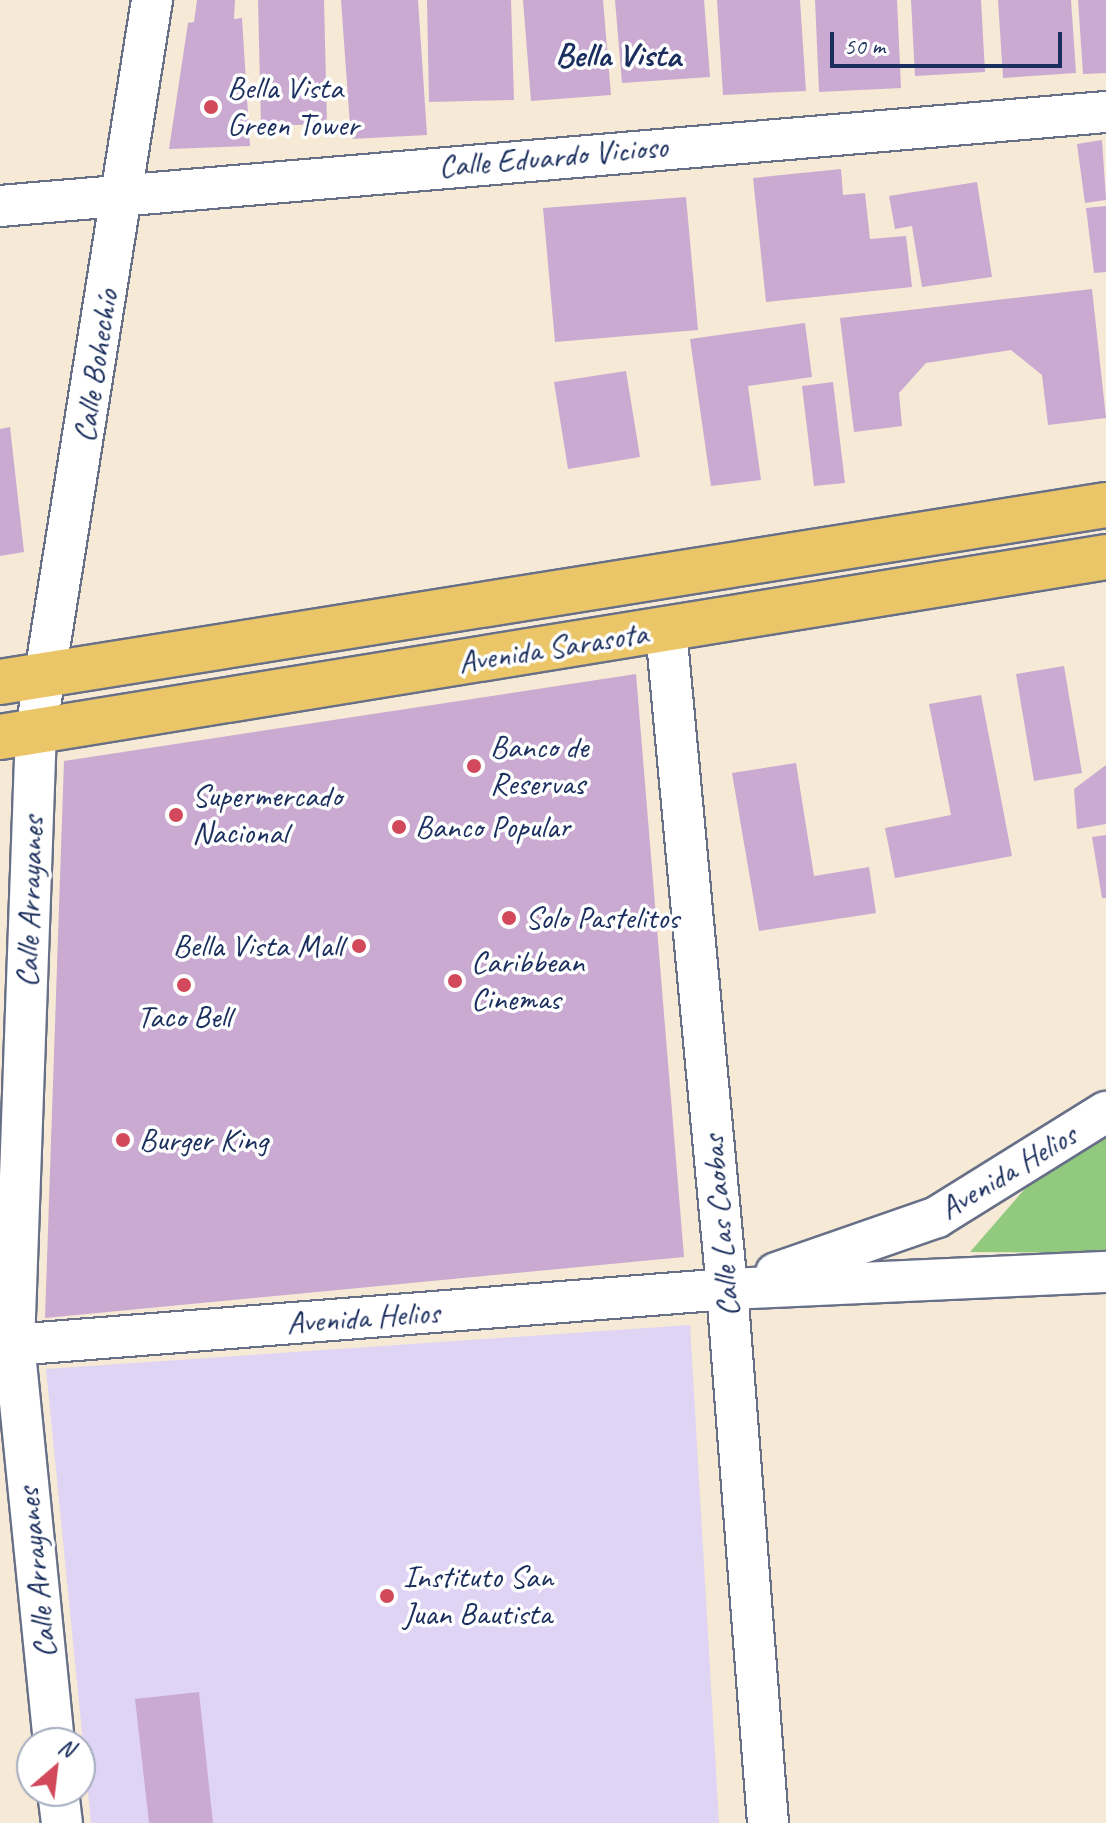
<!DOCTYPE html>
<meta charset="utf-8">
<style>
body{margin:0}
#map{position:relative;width:1106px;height:1823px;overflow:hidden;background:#f6e9d5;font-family:Caveat,sans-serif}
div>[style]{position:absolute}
.built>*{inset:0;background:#e0d4f4}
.green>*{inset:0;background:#91ca7e}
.building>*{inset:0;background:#caaad1}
.roads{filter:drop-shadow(2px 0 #687088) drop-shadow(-2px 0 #687088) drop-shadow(0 2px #687088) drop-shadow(0 -2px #687088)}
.minor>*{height:40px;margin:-20px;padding:0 20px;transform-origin:20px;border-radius:20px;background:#fff}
.major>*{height:44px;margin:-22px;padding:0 22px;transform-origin:22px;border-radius:22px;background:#ebc669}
.dots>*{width:22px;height:22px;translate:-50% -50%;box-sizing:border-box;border:4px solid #fff;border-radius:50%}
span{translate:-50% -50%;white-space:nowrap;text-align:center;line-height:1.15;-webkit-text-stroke:7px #fff;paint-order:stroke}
.poi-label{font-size:32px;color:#1b2f5e}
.left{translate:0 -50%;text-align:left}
.right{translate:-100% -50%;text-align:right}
.street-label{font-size:32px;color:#1b2f5e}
.neighbourhood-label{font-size:34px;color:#1b2f5e;font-weight:700}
.north{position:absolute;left:16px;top:1727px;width:80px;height:80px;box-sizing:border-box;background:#fff;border:2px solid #a4acbf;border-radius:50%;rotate:28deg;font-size:22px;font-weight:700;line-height:32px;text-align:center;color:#1b2f5e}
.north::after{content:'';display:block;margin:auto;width:28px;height:36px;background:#d1495b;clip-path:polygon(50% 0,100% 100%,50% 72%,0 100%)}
.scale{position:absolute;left:830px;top:32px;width:232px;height:36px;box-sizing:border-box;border:4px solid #1b2f5e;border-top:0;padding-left:10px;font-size:24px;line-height:28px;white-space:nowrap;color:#1b2f5e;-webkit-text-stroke:6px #fff;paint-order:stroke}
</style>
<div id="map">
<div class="built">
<i style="clip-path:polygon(690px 1325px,719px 1823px,91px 1823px,46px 1369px)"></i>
</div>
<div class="green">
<i style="clip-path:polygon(1106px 1129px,1106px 1253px,970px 1252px,1042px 1169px)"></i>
</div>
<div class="building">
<i style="clip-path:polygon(197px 0,235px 0,234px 19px,242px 18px,250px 146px,169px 149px,188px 23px,194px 22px)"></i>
<i style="clip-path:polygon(258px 0,324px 0,327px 124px,261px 126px)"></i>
<i style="clip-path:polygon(341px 0,418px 0,427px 135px,351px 139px)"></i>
<i style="clip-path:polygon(427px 0,511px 0,514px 100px,429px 102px)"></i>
<i style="clip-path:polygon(523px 0,603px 0,611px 95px,531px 101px)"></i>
<i style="clip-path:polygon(615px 0,704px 0,710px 77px,622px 83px)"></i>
<i style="clip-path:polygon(717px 0,800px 0,806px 91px,723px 95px)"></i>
<i style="clip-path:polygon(815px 0,897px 0,901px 88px,819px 92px)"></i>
<i style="clip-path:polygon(911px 0,981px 0,985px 72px,915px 76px)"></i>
<i style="clip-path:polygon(998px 0,1071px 0,1076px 73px,1003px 78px)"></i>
<i style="clip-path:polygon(1078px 0,1106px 0,1106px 73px,1083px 74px)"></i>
<i style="clip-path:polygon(1102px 140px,1106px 200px,1085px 203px,1077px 144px)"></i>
<i style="clip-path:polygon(841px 169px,843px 195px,865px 193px,870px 239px,906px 236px,912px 287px,766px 302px,753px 178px)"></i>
<i style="clip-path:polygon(977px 182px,992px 277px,922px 287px,912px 226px,895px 229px,889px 196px)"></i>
<i style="clip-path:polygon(686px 197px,698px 330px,555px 342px,543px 208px)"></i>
<i style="clip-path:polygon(1106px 206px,1106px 272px,1094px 273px,1086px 208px)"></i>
<i style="clip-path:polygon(1092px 289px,1106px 418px,1048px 425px,1042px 375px,1011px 350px,926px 363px,899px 393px,902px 426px,854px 432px,840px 318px)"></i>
<i style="clip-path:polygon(805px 323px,812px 377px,748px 386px,761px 480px,711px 486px,690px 339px)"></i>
<i style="clip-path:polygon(626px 371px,640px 457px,568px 469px,554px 382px)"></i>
<i style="clip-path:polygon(833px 382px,845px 483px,814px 486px,802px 386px)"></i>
<i style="clip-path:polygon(10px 427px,24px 552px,0 556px,0 429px)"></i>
<i style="clip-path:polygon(1064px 666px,1082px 773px,1034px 781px,1016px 674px)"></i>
<i style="clip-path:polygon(636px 674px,684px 1257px,45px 1318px,64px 761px)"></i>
<i style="clip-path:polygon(981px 695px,1012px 856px,895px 878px,885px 828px,951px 815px,929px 704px)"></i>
<i style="clip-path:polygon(796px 763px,814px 876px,869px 867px,876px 913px,759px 931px,732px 773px)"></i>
<i style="clip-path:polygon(1106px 765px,1106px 824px,1077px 829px,1074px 789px)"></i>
<i style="clip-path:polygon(1106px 835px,1106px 898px,1102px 898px,1092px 837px)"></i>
<i style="clip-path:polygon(199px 1692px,213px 1823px,149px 1823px,135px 1699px)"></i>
</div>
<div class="roads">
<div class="minor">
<i style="left:0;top:206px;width:1110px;rotate:-4.86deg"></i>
<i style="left:666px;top:630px;width:662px;rotate:84.71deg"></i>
<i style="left:727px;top:1289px;width:536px;rotate:85.61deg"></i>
<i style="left:776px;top:1273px;width:170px;rotate:-19.2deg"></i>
<i style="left:937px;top:1217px;width:199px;rotate:-31.9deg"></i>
<i style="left:0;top:1346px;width:729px;rotate:-4.48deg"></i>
<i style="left:727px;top:1289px;width:379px;rotate:-2.6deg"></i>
<i style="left:54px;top:1743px;width:400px;rotate:-95.7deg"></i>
<i style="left:14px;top:1345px;width:614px;rotate:-87.95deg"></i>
<i style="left:36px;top:731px;width:740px;rotate:-80.98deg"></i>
<i style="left:58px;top:1791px;width:32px;rotate:83deg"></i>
</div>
<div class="major">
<i style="left:0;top:682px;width:1120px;rotate:-9.09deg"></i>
<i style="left:0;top:737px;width:1121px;rotate:-9.24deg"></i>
</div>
</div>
<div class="dots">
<i style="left:211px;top:107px;background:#d1495b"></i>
<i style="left:474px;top:766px;background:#d1495b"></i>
<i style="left:176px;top:815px;background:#d1495b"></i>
<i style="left:399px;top:827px;background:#d1495b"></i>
<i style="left:509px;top:918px;background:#d1495b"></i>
<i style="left:359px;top:946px;background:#d1495b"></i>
<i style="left:455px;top:981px;background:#d1495b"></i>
<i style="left:184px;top:985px;background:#d1495b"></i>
<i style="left:123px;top:1140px;background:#d1495b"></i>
<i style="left:387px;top:1596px;background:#d1495b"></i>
</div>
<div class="poi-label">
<span class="left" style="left:227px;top:107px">Bella Vista<br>Green Tower</span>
<span class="left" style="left:490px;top:766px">Banco de<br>Reservas</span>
<span class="left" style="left:192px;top:815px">Supermercado<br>Nacional</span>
<span class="left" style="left:415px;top:827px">Banco Popular</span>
<span class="left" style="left:525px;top:918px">Solo Pastelitos</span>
<span class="right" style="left:343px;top:946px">Bella Vista Mall</span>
<span class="left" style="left:471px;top:981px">Caribbean<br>Cinemas</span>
<span style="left:184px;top:1017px">Taco Bell</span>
<span class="left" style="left:139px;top:1140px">Burger King</span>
<span class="left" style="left:403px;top:1596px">Instituto San<br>Juan Bautista</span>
</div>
<div class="street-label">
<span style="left:553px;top:157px;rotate:-5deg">Calle Eduardo Vicioso</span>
<span style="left:96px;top:366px;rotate:-81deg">Calle Bohechío</span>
<span style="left:553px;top:648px;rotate:-9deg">Avenida Sarasota</span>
<span style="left:30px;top:902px;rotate:-88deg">Calle Arrayanes</span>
<span style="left:1008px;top:1172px;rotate:-31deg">Avenida Helios</span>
<span style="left:721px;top:1226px;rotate:-95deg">Calle Las Caobas</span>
<span style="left:363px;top:1318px;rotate:-4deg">Avenida Helios</span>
<span style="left:37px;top:1573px;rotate:-96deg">Calle Arrayanes</span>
</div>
<div class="neighbourhood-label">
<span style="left:618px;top:55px">Bella Vista</span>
</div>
<div class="north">N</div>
<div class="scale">50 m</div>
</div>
